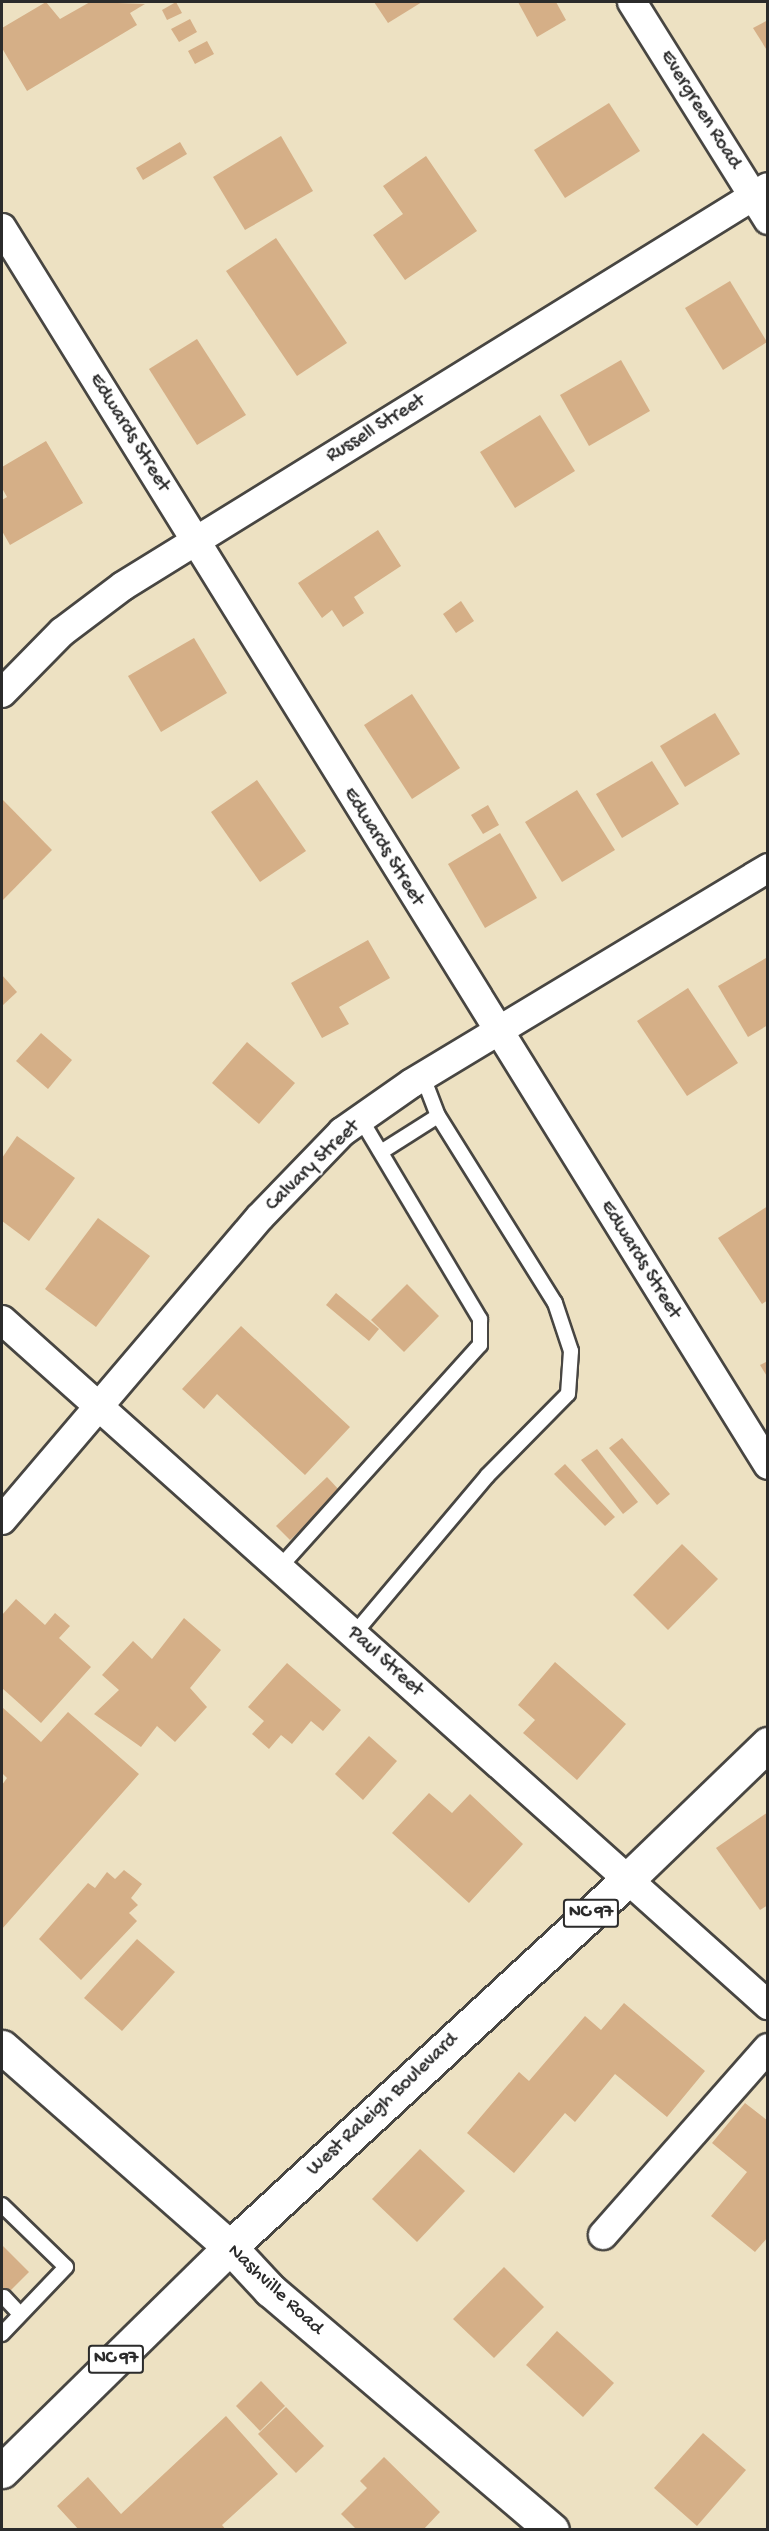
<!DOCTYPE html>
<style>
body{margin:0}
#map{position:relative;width:769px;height:2531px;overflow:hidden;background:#ede1c2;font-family:"Gochi Hand",sans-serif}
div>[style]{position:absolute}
.building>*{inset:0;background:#d5af87}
.roads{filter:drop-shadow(2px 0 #484642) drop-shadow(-2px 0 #484642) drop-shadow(0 2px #484642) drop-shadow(0 -2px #484642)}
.service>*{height:14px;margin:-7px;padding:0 7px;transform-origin:7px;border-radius:7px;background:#fff}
.minor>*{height:28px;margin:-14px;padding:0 14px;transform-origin:14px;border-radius:14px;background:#fff}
.secondary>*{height:33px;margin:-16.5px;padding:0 16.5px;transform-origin:16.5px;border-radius:16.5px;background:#fff}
.primary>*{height:33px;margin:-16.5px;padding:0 16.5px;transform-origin:16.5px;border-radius:16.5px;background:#fff}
span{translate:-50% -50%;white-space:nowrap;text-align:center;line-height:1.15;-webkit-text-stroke:4.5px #fff;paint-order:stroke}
.shield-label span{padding:2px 4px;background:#fff;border:2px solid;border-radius:4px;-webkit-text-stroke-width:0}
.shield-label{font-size:18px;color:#2b2b2b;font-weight:700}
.street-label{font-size:20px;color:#2b2b2b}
.frame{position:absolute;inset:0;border:3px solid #2b2b2b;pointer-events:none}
</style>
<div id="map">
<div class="building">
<i style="clip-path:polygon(46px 2px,60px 19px,90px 2px,145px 4px,130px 13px,137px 25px,27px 91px,2px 48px,2px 28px)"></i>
<i style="clip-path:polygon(176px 2px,182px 13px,167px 20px,162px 10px)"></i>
<i style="clip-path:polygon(374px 2px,422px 2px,388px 23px)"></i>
<i style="clip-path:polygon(518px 2px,556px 2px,566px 20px,537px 37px)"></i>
<i style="clip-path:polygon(190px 19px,197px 32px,179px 42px,171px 29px)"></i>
<i style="clip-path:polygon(768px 20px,768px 52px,753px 28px)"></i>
<i style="clip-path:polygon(207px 41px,214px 54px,195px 64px,188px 51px)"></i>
<i style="clip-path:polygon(609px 103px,640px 151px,565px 198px,534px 150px)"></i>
<i style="clip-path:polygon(281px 136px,313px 191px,245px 230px,213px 177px)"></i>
<i style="clip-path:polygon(180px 142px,187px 154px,143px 180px,136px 168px)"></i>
<i style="clip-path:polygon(426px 156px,477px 231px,405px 280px,373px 235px,403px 214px,383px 186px)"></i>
<i style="clip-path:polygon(276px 238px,347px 343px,297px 376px,226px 271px)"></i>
<i style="clip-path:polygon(730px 281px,767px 342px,723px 370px,685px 308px)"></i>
<i style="clip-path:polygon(197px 339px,246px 415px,197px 445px,149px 369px)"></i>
<i style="clip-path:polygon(621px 360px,650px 411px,589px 446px,560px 395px)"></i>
<i style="clip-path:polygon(540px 415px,575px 471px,515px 508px,480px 452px)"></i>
<i style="clip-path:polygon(46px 441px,83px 503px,10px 545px,2px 531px,2px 500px,7px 497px,2px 488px,2px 467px)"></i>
<i style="clip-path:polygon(378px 530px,401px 566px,354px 597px,364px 613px,343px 627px,332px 610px,322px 618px,298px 583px)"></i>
<i style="clip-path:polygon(461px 601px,474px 621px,456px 633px,443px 614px)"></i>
<i style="clip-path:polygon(194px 638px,227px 693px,161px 732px,128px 676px)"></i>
<i style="clip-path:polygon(412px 694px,460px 768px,412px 799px,364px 725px)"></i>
<i style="clip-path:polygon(715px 713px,740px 754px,685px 787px,660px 746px)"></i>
<i style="clip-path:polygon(652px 761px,679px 804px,622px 838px,596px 794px)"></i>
<i style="clip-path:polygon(257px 780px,306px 851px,260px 882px,211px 812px)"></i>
<i style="clip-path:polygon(577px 790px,615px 850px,562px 882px,525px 822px)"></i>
<i style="clip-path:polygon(2px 799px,52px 850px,2px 901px)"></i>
<i style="clip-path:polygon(488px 805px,499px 825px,483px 834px,471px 815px)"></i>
<i style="clip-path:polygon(500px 833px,537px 898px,485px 928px,448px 864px)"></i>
<i style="clip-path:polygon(368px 940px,390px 978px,339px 1007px,349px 1024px,322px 1038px,291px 983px)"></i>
<i style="clip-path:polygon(766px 958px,768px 1025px,748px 1037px,718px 986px)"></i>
<i style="clip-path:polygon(2px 975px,17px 992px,2px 1006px)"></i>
<i style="clip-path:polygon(688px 988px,738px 1063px,687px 1096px,637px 1021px)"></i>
<i style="clip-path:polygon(41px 1033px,72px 1060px,48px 1089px,16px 1061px)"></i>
<i style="clip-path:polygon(247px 1042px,295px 1083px,259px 1124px,212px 1083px)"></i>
<i style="clip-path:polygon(17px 1136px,75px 1178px,29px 1241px,2px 1221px,2px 1158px)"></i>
<i style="clip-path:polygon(768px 1206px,768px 1300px,762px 1304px,718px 1238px)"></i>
<i style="clip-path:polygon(98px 1218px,150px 1256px,96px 1327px,45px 1289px)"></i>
<i style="clip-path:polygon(407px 1284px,439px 1316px,404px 1352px,371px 1320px)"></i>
<i style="clip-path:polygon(336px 1293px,379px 1329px,369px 1341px,326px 1305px)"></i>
<i style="clip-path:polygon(241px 1326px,350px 1427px,305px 1475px,217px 1394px,204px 1409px,182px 1389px)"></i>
<i style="clip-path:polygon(768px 1361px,768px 1378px,760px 1365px)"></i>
<i style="clip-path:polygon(622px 1438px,670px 1494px,657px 1505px,609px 1448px)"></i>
<i style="clip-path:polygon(597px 1449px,638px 1502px,623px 1514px,581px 1460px)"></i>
<i style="clip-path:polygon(565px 1464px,615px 1517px,605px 1526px,554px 1474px)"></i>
<i style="clip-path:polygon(327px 1477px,341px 1492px,290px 1540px,276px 1526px)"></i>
<i style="clip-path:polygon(682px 1544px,718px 1579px,668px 1630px,633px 1595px)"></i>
<i style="clip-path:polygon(16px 1599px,45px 1625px,55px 1613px,70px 1626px,59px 1638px,91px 1667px,41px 1723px,2px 1688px,2px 1615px)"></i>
<i style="clip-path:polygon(184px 1618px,221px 1650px,190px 1688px,207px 1707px,175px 1742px,157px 1726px,141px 1747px,94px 1714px,119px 1690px,102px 1675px,133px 1641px,152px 1659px)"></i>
<i style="clip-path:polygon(555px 1662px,626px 1724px,577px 1780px,523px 1733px,535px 1720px,518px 1705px)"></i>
<i style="clip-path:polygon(287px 1663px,341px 1710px,323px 1731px,311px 1721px,292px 1744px,281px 1735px,269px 1749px,252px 1734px,264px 1721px,248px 1707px)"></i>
<i style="clip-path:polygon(2px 1707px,41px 1742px,68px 1712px,139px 1774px,2px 1929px,2px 1785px,7px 1778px,2px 1773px)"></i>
<i style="clip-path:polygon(369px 1736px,397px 1761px,363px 1800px,335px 1774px)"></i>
<i style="clip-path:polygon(429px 1793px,452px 1813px,470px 1794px,523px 1844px,469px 1903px,392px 1833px)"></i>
<i style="clip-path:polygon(768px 1812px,768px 1905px,760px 1910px,716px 1848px)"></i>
<i style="clip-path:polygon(124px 1870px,142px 1884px,131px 1898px,138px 1905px,129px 1913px,137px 1921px,81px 1980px,39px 1939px,88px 1883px,95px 1888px,107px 1872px,115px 1879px)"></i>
<i style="clip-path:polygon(137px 1939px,175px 1972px,122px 2031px,84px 1998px)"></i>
<i style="clip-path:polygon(624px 2003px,705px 2071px,667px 2117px,615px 2074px,575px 2122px,565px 2113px,514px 2173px,467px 2133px,519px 2072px,529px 2081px,585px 2016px,601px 2030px)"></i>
<i style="clip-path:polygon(745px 2103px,768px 2121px,768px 2237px,755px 2252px,711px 2216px,747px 2172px,712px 2143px)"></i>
<i style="clip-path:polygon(420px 2149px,465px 2191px,417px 2242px,372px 2199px)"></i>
<i style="clip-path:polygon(3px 2246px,29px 2272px,2px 2299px,2px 2248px)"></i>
<i style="clip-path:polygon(504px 2267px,544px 2307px,494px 2358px,453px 2319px)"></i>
<i style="clip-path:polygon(557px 2331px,614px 2383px,583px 2417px,526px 2365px)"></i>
<i style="clip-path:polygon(261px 2381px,285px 2406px,260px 2431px,236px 2406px)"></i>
<i style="clip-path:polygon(286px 2407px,324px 2446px,296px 2473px,258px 2434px)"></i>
<i style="clip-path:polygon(226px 2416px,278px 2474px,222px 2525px,226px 2530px,79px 2530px,57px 2506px,88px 2477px,121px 2514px)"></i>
<i style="clip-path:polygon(703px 2433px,746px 2470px,697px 2526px,654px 2488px)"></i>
<i style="clip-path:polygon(384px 2457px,440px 2512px,423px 2530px,357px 2530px,341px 2514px,367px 2488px,360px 2481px)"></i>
</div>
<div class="roads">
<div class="service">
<i style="left:381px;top:1152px;width:67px;rotate:-32.3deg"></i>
<i style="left:280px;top:1567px;width:299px;rotate:-48deg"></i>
<i style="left:480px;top:1345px;width:26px;rotate:-90deg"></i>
<i style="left:480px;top:1319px;width:233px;rotate:-120.8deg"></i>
<i style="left:354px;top:1634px;width:207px;rotate:-49.9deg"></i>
<i style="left:487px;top:1476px;width:115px;rotate:-45.4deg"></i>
<i style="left:568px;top:1394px;width:43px;rotate:-86deg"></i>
<i style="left:571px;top:1351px;width:51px;rotate:-108.4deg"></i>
<i style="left:555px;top:1303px;width:221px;rotate:-122deg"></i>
<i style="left:438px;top:1116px;width:42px;rotate:-111deg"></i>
<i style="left:2px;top:2205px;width:89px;rotate:44.1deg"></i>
<i style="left:66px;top:2267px;width:93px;rotate:133.7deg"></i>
<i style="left:4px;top:2297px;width:23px;rotate:47deg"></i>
</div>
<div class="minor">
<i style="left:632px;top:2px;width:257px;rotate:58deg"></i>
<i style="left:2px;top:228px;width:1455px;rotate:58.23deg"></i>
<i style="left:2px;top:693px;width:86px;rotate:-45.5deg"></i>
<i style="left:62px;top:632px;width:76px;rotate:-37deg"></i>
<i style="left:123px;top:586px;width:758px;rotate:-31.74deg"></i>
<i style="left:2px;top:1320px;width:1028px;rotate:41.8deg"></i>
<i style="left:2px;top:1520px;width:398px;rotate:-49.6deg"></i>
<i style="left:260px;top:1217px;width:118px;rotate:-46deg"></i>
<i style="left:342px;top:1132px;width:85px;rotate:-35deg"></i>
<i style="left:412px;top:1083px;width:416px;rotate:-31.1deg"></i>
<i style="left:603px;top:2235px;width:249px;rotate:-48.6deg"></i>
</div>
<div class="secondary">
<i style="left:2px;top:2047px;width:303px;rotate:41.3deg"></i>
<i style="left:230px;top:2247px;width:59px;rotate:47.1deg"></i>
<i style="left:270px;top:2290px;width:370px;rotate:40.4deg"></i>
</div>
<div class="primary">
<i style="left:2px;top:2471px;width:320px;rotate:-44.5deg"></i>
<i style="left:230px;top:2247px;width:541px;rotate:-42.75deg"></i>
<i style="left:627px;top:1880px;width:196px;rotate:-44deg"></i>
</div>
</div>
<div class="shield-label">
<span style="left:591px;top:1913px">NC 97</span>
<span style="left:116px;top:2359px">NC 97</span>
</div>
<div class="street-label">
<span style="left:700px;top:110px;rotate:58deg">Evergreen Road</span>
<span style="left:376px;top:429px;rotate:-32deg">Russell Street</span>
<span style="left:129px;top:433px;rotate:58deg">Edwards Street</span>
<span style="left:383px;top:847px;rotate:58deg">Edwards Street</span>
<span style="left:313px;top:1166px;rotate:-44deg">Calvary Street</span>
<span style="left:640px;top:1260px;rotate:58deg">Edwards Street</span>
<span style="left:385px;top:1662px;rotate:42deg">Paul Street</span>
<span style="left:383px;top:2105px;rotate:-43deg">West Raleigh Boulevard</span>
<span style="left:275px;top:2290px;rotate:43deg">Nashville Road</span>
</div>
<div class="frame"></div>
</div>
